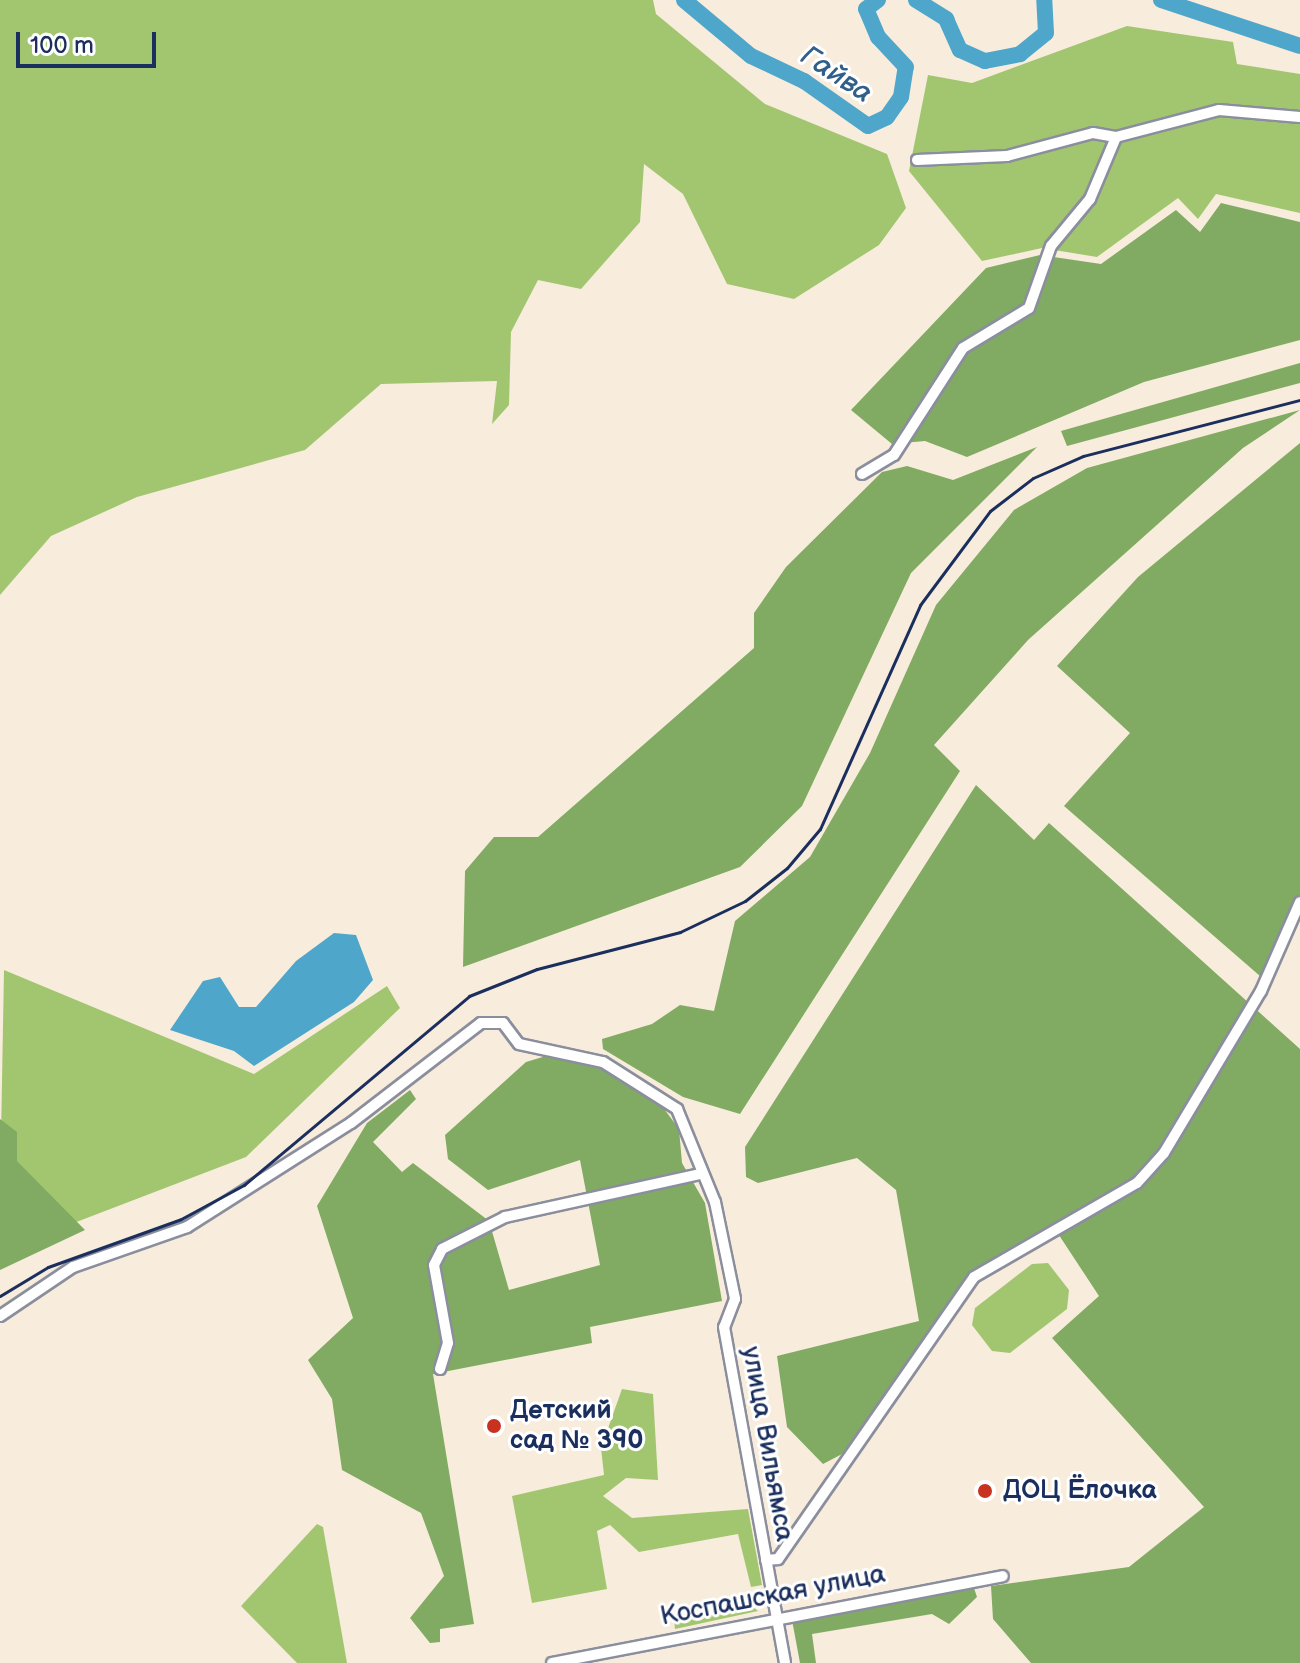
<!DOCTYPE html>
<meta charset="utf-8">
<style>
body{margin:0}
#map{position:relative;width:1300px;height:1663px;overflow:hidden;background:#f8ecdc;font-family:"Balsamiq Sans",sans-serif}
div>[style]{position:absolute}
.green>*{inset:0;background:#a2c670}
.forest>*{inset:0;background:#81ab62}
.water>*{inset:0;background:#4fa6cb}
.river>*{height:16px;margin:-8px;padding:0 8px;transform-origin:8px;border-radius:8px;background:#4fa6cb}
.roads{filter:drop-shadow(2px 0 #8a8e9d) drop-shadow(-2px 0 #8a8e9d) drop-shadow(0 2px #8a8e9d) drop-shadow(0 -2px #8a8e9d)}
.minor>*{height:10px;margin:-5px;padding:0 5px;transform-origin:5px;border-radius:5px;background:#fff}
.rail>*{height:3px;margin:-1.5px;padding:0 1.5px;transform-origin:1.5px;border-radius:1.5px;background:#1b2f5e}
.dots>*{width:22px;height:22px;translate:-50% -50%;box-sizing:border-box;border:4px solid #fff;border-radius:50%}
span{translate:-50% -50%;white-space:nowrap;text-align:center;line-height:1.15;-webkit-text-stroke:6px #fff;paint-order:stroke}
.poi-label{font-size:26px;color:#1b2f5e;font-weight:700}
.left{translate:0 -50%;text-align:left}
.street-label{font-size:26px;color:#1b2f5e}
.water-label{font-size:28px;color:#305f8a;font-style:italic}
.scale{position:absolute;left:16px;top:32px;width:140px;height:36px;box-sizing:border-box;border:4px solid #1b2f5e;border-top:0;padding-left:10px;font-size:24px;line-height:28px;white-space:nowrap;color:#1b2f5e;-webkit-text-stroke:6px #fff;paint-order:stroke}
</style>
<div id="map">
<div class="green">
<i style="clip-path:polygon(0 0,653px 0,656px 14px,765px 104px,887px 154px,906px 208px,879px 245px,794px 299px,727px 284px,683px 194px,644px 164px,640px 222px,581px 289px,538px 280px,511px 332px,509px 405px,492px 424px,497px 381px,381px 384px,305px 450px,137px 497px,51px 536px,0 595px)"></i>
<i style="clip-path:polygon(1127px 26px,1233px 42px,1237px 64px,1300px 74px,1300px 213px,1216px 194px,1198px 219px,1178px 198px,1097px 257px,1042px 248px,982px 261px,909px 171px,928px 75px,972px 83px)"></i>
<i style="clip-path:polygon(4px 970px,254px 1074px,387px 986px,400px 1008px,246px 1157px,32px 1239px,0 1192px)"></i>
<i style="clip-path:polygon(1048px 1263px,1069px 1290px,1067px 1309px,1010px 1353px,992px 1351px,972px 1325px,975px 1308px,1032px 1264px)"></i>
<i style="clip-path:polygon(622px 1389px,653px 1394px,658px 1480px,626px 1478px,603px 1496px,632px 1518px,748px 1509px,762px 1585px,751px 1587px,738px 1534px,639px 1552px,610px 1525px,597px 1531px,607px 1589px,532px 1603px,512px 1496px,604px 1475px,601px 1448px)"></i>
<i style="clip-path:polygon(317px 1524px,323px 1527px,347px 1663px,297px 1663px,241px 1606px)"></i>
<i style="clip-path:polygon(745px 1600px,758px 1611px,675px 1629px,674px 1619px)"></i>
</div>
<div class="forest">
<i style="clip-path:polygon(1221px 203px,1300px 222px,1300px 340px,1144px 382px,967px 457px,925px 441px,892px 444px,851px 410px,986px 268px,1040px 255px,1101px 264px,1176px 210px,1200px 232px)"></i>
<i style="clip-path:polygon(1300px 363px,1300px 383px,1067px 446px,1061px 431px)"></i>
<i style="clip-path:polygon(1300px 410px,1243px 448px,1028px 640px,934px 745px,960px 771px,740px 1114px,683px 1097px,603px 1049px,602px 1039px,652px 1024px,680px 1005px,714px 1011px,735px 921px,810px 857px,870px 753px,936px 605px,1014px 510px,1087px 468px)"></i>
<i style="clip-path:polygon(1300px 443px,1300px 915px,1260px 976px,1064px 806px,1130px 733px,1057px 666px,1138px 577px)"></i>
<i style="clip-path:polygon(1037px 447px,911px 573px,802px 806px,740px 867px,463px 967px,465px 871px,494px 837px,538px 837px,754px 648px,754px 613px,786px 567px,882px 472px,907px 466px,953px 480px)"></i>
<i style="clip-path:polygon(976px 785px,1034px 840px,1049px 823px,1300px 1049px,1300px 1663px,1031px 1663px,993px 1619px,991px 1586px,1129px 1567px,1204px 1507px,1052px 1338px,1099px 1296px,1053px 1226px,972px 1271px,844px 1453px,823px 1464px,787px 1427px,777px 1356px,919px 1321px,896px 1190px,857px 1158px,758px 1183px,746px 1177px,745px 1147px)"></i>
<i style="clip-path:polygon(556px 1053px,600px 1065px,656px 1098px,679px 1129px,682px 1163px,705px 1203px,722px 1301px,590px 1327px,592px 1343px,433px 1374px,474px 1624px,440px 1629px,440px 1642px,430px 1643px,410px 1618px,444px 1576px,421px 1513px,342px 1470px,332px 1399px,308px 1360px,353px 1318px,317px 1206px,367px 1123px,410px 1090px,416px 1099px,373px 1142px,402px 1172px,413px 1163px,489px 1221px,509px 1290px,600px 1265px,580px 1160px,488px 1190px,448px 1159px,445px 1135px,526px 1062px)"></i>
<i style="clip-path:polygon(0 1119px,17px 1132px,17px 1161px,85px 1230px,0 1270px)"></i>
<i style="clip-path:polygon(974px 1588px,977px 1597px,949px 1624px,932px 1614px,812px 1634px,816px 1663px,800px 1663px,792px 1620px)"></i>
</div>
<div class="water">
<i style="clip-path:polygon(334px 933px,356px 935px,373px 980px,354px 1002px,254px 1066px,234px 1051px,170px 1030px,203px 981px,220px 977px,239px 1007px,256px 1007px,296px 961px)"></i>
</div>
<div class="river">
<i style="left:684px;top:0;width:87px;rotate:39.9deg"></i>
<i style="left:751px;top:56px;width:59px;rotate:25.3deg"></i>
<i style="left:804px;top:81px;width:78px;rotate:35.1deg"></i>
<i style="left:868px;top:126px;width:21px;rotate:-25deg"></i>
<i style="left:887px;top:117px;width:24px;rotate:-55deg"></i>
<i style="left:901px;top:97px;width:30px;rotate:-81deg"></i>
<i style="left:906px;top:67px;width:41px;rotate:-133deg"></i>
<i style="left:878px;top:37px;width:30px;rotate:-113deg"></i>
<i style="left:866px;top:9px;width:15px;rotate:-37deg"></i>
<i style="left:916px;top:0;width:36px;rotate:32deg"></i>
<i style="left:946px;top:19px;width:34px;rotate:66deg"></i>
<i style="left:960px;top:50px;width:27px;rotate:24deg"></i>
<i style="left:985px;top:61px;width:36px;rotate:-11deg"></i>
<i style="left:1020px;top:54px;width:33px;rotate:-39deg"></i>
<i style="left:1046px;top:33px;width:33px;rotate:-93deg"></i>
<i style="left:1161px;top:0;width:146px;rotate:18.3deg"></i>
</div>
<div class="roads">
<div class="minor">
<i style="left:917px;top:160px;width:90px;rotate:-2.5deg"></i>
<i style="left:1007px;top:156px;width:89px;rotate:-15deg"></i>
<i style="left:1093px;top:133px;width:23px;rotate:10deg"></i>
<i style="left:862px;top:474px;width:37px;rotate:-31deg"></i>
<i style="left:894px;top:455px;width:127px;rotate:-57.2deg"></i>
<i style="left:963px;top:348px;width:77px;rotate:-31.2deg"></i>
<i style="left:1029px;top:308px;width:66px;rotate:-70.5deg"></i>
<i style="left:1051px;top:246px;width:61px;rotate:-50.3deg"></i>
<i style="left:1090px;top:199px;width:67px;rotate:-67.2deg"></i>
<i style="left:1116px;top:137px;width:106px;rotate:-14.7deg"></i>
<i style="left:1219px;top:110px;width:81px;rotate:4.9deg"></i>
<i style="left:0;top:1316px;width:88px;rotate:-33.9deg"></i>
<i style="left:73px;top:1267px;width:121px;rotate:-19.3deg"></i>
<i style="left:187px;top:1227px;width:194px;rotate:-32.4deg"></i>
<i style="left:351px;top:1123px;width:164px;rotate:-37.6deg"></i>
<i style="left:481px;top:1023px;width:22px"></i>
<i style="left:503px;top:1023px;width:26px;rotate:53deg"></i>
<i style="left:519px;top:1044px;width:86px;rotate:12.1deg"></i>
<i style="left:603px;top:1062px;width:88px;rotate:32.4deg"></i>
<i style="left:677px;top:1109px;width:100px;rotate:67.8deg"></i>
<i style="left:715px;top:1202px;width:99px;rotate:78.3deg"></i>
<i style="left:735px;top:1299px;width:30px;rotate:111deg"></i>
<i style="left:724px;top:1327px;width:341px;rotate:79.7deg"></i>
<i style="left:440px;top:1369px;width:27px;rotate:-73deg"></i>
<i style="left:448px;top:1343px;width:79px;rotate:-100.2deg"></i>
<i style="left:434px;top:1265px;width:18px;rotate:-63deg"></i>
<i style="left:442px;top:1249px;width:71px;rotate:-26.9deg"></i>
<i style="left:505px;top:1217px;width:200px;rotate:-12.4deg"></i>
<i style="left:766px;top:1560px;width:12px;rotate:-5deg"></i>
<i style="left:778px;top:1559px;width:343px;rotate:-55.2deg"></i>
<i style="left:974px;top:1277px;width:188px;rotate:-30deg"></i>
<i style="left:1137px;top:1183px;width:40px;rotate:-48deg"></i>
<i style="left:1164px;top:1153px;width:189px;rotate:-59.1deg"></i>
<i style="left:1261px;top:991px;width:97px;rotate:-66.3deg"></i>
<i style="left:552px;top:1663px;width:459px;rotate:-10.9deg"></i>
</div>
</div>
<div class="rail">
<i style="left:0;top:1296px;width:56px;rotate:-31.1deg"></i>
<i style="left:48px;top:1267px;width:141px;rotate:-19.8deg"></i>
<i style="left:181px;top:1219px;width:72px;rotate:-28.4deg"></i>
<i style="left:244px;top:1185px;width:294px;rotate:-40deg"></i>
<i style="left:469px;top:996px;width:73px;rotate:-21.7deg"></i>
<i style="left:537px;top:969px;width:148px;rotate:-14.5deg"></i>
<i style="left:680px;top:932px;width:72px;rotate:-25.5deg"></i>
<i style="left:745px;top:901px;width:53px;rotate:-38.2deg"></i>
<i style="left:787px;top:868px;width:51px;rotate:-49.8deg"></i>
<i style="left:820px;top:829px;width:245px;rotate:-65.9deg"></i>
<i style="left:920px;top:605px;width:117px;rotate:-53.3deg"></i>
<i style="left:990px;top:511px;width:54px;rotate:-37.5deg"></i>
<i style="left:1033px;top:478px;width:55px;rotate:-23.7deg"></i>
<i style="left:1083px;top:456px;width:224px;rotate:-14.5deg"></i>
</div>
<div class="dots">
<i style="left:494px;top:1426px;background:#c8321e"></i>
<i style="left:985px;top:1491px;background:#c8321e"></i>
</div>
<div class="poi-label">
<span class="left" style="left:510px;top:1426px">Детский<br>сад № 390</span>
<span class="left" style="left:1003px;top:1491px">ДОЦ Ёлочка</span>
</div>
<div class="street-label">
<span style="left:767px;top:1444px;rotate:80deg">улица Вильямса</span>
<span style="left:773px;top:1596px;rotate:-11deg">Коспашская улица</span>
</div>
<div class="water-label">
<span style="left:836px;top:75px;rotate:33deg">Гайва</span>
</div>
<div class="scale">100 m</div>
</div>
